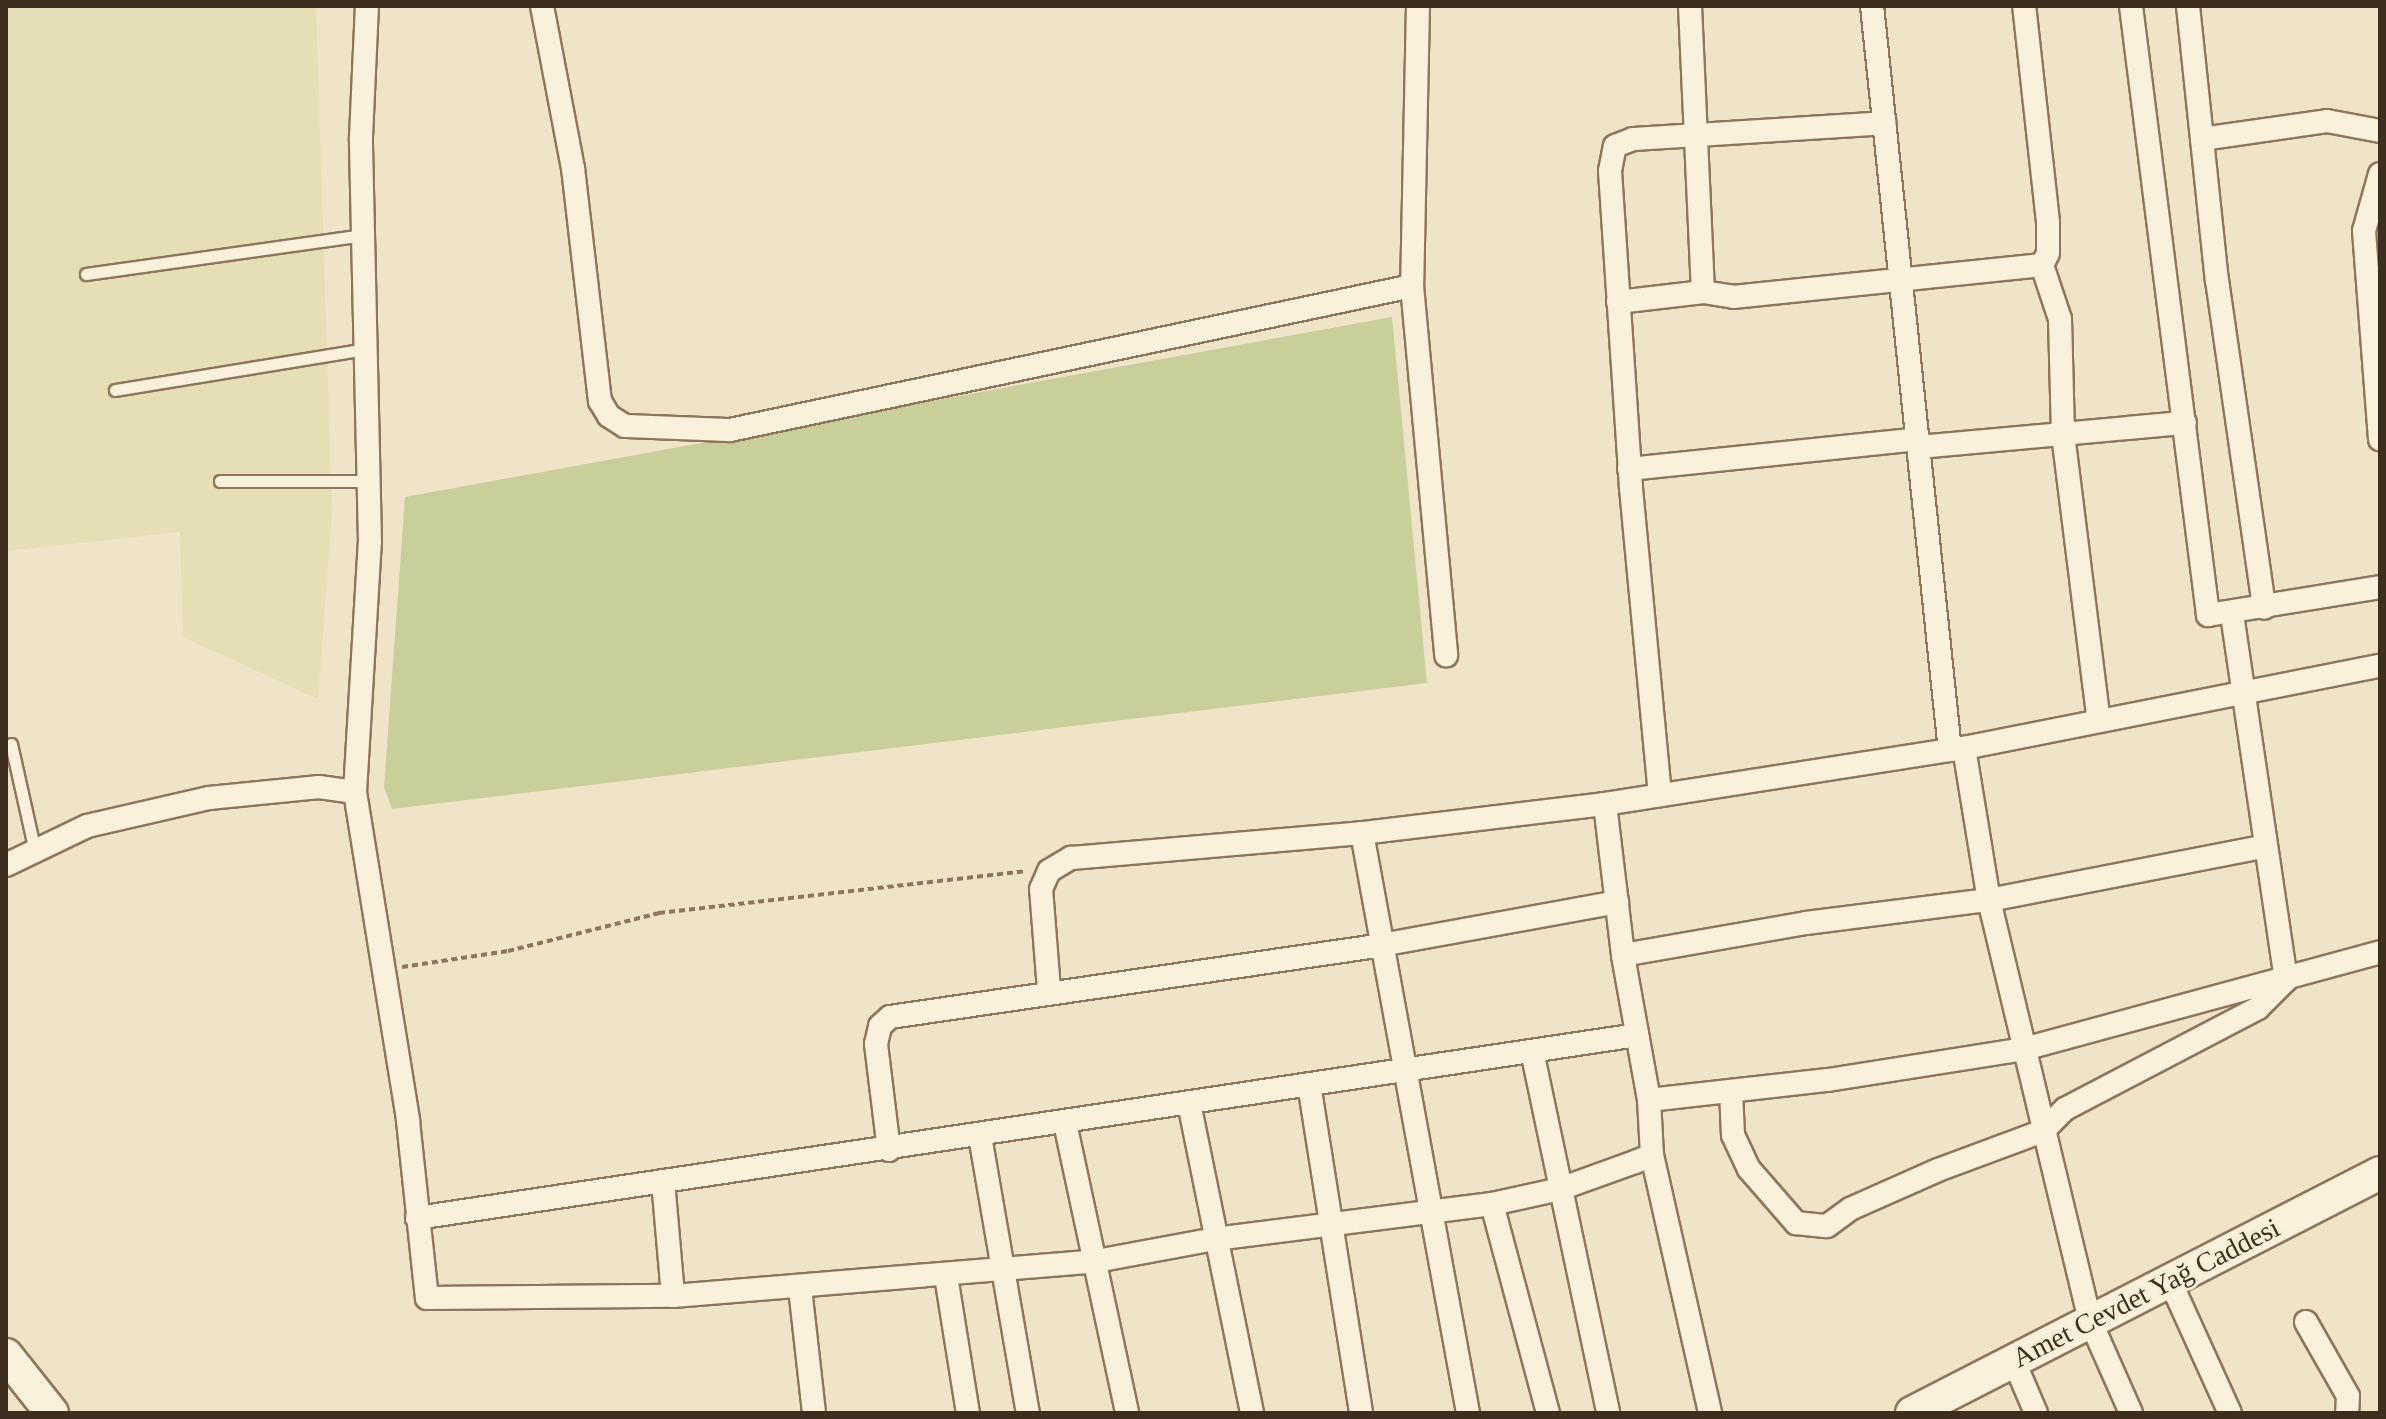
<!DOCTYPE html>
<meta charset="utf-8">
<style>
body{margin:0}
#map{position:relative;width:2386px;height:1419px;overflow:hidden;background:#f0e4c8;font-family:Georgia,serif}
div>[style]{position:absolute}
.farmland>*{inset:0;background:#e6deb5}
.green>*{inset:0;background:#c9cf9b}
.path>*{height:4px;margin-top:-2px;transform-origin:0;background:repeating-linear-gradient(90deg,#8d765c 0 6px,transparent 0 10px)}
.roads{filter:drop-shadow(2px 0 #8d765c) drop-shadow(-2px 0 #8d765c) drop-shadow(0 2px #8d765c) drop-shadow(0 -2px #8d765c)}
.lane>*{height:11px;margin:-5.5px;padding:0 5.5px;transform-origin:5.5px;border-radius:5.5px;background:#faf1dc}
.street>*{height:22px;margin:-11px;padding:0 11px;transform-origin:11px;border-radius:11px;background:#faf1dc}
.secondary>*{height:32px;margin:-16px;padding:0 16px;transform-origin:16px;border-radius:16px;background:#faf1dc}
span{translate:-50% -50%;white-space:nowrap;text-align:center;line-height:1.15;-webkit-text-stroke:6px #f7eed8;paint-order:stroke}
.street-label{font-size:28px;color:#3d2e20}
.frame{position:absolute;inset:0;border:8px solid #3d2e20;pointer-events:none}
</style>
<div id="map">
<div class="farmland">
<i style="clip-path:polygon(6px 6px,316px 6px,332px 513px,318px 699px,183px 637px,180px 532px,6px 551px)"></i>
</div>
<div class="green">
<i style="clip-path:polygon(1392px 317px,1427px 683px,392px 809px,384px 787px,405px 497px)"></i>
</div>
<div class="path">
<i style="left:402px;top:967px;width:107px;rotate:-8.6deg"></i>
<i style="left:508px;top:951px;width:156px;rotate:-14.1deg"></i>
<i style="left:659px;top:913px;width:368px;rotate:-6.5deg"></i>
</div>
<div class="roads">
<div class="lane">
<i style="left:86px;top:274px;width:280px;rotate:-8deg"></i>
<i style="left:115px;top:390px;width:254px;rotate:-9.3deg"></i>
<i style="left:220px;top:481px;width:149px"></i>
<i style="left:11px;top:744px;width:106px;rotate:77.4deg"></i>
</div>
<div class="street">
<i style="left:542px;top:6px;width:165px;rotate:79.2deg"></i>
<i style="left:573px;top:168px;width:235px;rotate:83.4deg"></i>
<i style="left:600px;top:401px;width:17px;rotate:59deg"></i>
<i style="left:609px;top:416px;width:19px;rotate:32deg"></i>
<i style="left:625px;top:426px;width:105px;rotate:2.2deg"></i>
<i style="left:730px;top:430px;width:697px;rotate:-11.92deg"></i>
<i style="left:1418px;top:6px;width:280px;rotate:91.2deg"></i>
<i style="left:1412px;top:286px;width:371px;rotate:84.7deg"></i>
<i style="left:1690px;top:6px;width:286px;rotate:87.4deg"></i>
<i style="left:1872px;top:6px;width:748px;rotate:84.02deg"></i>
<i style="left:2131px;top:6px;width:614px;rotate:82.79deg"></i>
<i style="left:2208px;top:615px;width:174px;rotate:-9.2deg"></i>
<i style="left:2188px;top:6px;width:276px;rotate:84deg"></i>
<i style="left:2217px;top:280px;width:331px;rotate:81.8deg"></i>
<i style="left:2202px;top:139px;width:126px;rotate:-8.2deg"></i>
<i style="left:2327px;top:121px;width:54px;rotate:10.7deg"></i>
<i style="left:2380px;top:174px;width:59px;rotate:105.7deg"></i>
<i style="left:2364px;top:231px;width:209px;rotate:85.6deg"></i>
<i style="left:2042px;top:265px;width:57px;rotate:71.6deg"></i>
<i style="left:2060px;top:319px;width:115px;rotate:88.5deg"></i>
<i style="left:2063px;top:434px;width:289px;rotate:82.9deg"></i>
<i style="left:1618px;top:302px;width:86px;rotate:-6.7deg"></i>
<i style="left:1703px;top:292px;width:30px;rotate:9deg"></i>
<i style="left:1733px;top:297px;width:311px;rotate:-5.9deg"></i>
<i style="left:2042px;top:265px;width:13px;rotate:-63deg"></i>
<i style="left:2048px;top:253px;width:31px;rotate:-90deg"></i>
<i style="left:2048px;top:222px;width:217px;rotate:-96.3deg"></i>
<i style="left:1919px;top:447px;width:267px;rotate:-5.2deg"></i>
<i style="left:1629px;top:469px;width:291px;rotate:-5.9deg"></i>
<i style="left:1964px;top:748px;width:424px;rotate:-11.2deg"></i>
<i style="left:355px;top:792px;width:333px;rotate:80.8deg"></i>
<i style="left:408px;top:1121px;width:178px;rotate:83.9deg"></i>
<i style="left:427px;top:1298px;width:246px;rotate:-0.5deg"></i>
<i style="left:673px;top:1296px;width:419px;rotate:-4.7deg"></i>
<i style="left:1091px;top:1262px;width:126px;rotate:-10.5deg"></i>
<i style="left:1215px;top:1239px;width:279px;rotate:-7.2deg"></i>
<i style="left:1492px;top:1204px;width:70px;rotate:-12.4deg"></i>
<i style="left:1560px;top:1189px;width:80px;rotate:-19.8deg"></i>
<i style="left:1635px;top:1162px;width:18px;rotate:-22deg"></i>
<i style="left:1652px;top:1155px;width:55px;rotate:-93.1deg"></i>
<i style="left:1649px;top:1100px;width:147px;rotate:-100.2deg"></i>
<i style="left:1623px;top:955px;width:152px;rotate:-96.8deg"></i>
<i style="left:1660px;top:795px;width:309px;rotate:-95.4deg"></i>
<i style="left:1631px;top:487px;width:317px;rotate:-93.8deg"></i>
<i style="left:1610px;top:171px;width:25px;rotate:-79deg"></i>
<i style="left:1615px;top:146px;width:19px;rotate:-21deg"></i>
<i style="left:1633px;top:139px;width:252px;rotate:-3.6deg"></i>
<i style="left:1362px;top:833px;width:590px;rotate:79.64deg"></i>
<i style="left:6px;top:865px;width:90px;rotate:-25.7deg"></i>
<i style="left:87px;top:826px;width:125px;rotate:-12.9deg"></i>
<i style="left:209px;top:798px;width:111px;rotate:-5.7deg"></i>
<i style="left:319px;top:787px;width:36px;rotate:8deg"></i>
<i style="left:355px;top:792px;width:250px;rotate:-86.6deg"></i>
<i style="left:370px;top:542px;width:405px;rotate:-91.3deg"></i>
<i style="left:361px;top:137px;width:131px;rotate:-87.4deg"></i>
<i style="left:1623px;top:955px;width:186px;rotate:-9.9deg"></i>
<i style="left:1806px;top:923px;width:184px;rotate:-7.2deg"></i>
<i style="left:1989px;top:900px;width:282px;rotate:-11deg"></i>
<i style="left:1049px;top:990px;width:101px;rotate:-94.5deg"></i>
<i style="left:1041px;top:889px;width:20px;rotate:-66deg"></i>
<i style="left:1049px;top:871px;width:26px;rotate:-31deg"></i>
<i style="left:1071px;top:858px;width:292px;rotate:-4.9deg"></i>
<i style="left:1362px;top:833px;width:245px;rotate:-6.8deg"></i>
<i style="left:1605px;top:804px;width:363px;rotate:-8.9deg"></i>
<i style="left:1964px;top:748px;width:154px;rotate:80.7deg"></i>
<i style="left:1989px;top:900px;width:430px;rotate:76.5deg"></i>
<i style="left:2089px;top:1318px;width:104px;rotate:66.1deg"></i>
<i style="left:1532px;top:1051px;width:370px;rotate:78.1deg"></i>
<i style="left:1309px;top:1084px;width:333px;rotate:81deg"></i>
<i style="left:1731px;top:1091px;width:44px;rotate:87.4deg"></i>
<i style="left:1733px;top:1135px;width:38px;rotate:65deg"></i>
<i style="left:1749px;top:1169px;width:72px;rotate:49deg"></i>
<i style="left:1796px;top:1223px;width:31px;rotate:6deg"></i>
<i style="left:1827px;top:1226px;width:29px;rotate:-36deg"></i>
<i style="left:1850px;top:1209px;width:96px;rotate:-23.9deg"></i>
<i style="left:1938px;top:1170px;width:112px;rotate:-20.4deg"></i>
<i style="left:2043px;top:1131px;width:31px;rotate:-45deg"></i>
<i style="left:2065px;top:1109px;width:218px;rotate:-27.6deg"></i>
<i style="left:2258px;top:1008px;width:40px;rotate:-45deg"></i>
<i style="left:2286px;top:980px;width:370px;rotate:-98.4deg"></i>
<i style="left:1649px;top:1100px;width:180px;rotate:-6.4deg"></i>
<i style="left:1828px;top:1080px;width:198px;rotate:-9deg"></i>
<i style="left:2024px;top:1049px;width:369px;rotate:-15.2deg"></i>
<i style="left:1189px;top:1103px;width:316px;rotate:78.5deg"></i>
<i style="left:1065px;top:1123px;width:297px;rotate:77.9deg"></i>
<i style="left:980px;top:1136px;width:281px;rotate:80.2deg"></i>
<i style="left:889px;top:1150px;width:107px;rotate:-97deg"></i>
<i style="left:876px;top:1044px;width:18px;rotate:-77deg"></i>
<i style="left:880px;top:1026px;width:13px;rotate:-42deg"></i>
<i style="left:890px;top:1017px;width:496px;rotate:-8.3deg"></i>
<i style="left:1381px;top:945px;width:240px;rotate:-10.3deg"></i>
<i style="left:1652px;top:1155px;width:264px;rotate:77.3deg"></i>
<i style="left:663px;top:1181px;width:115px;rotate:85deg"></i>
<i style="left:1492px;top:1204px;width:216px;rotate:75deg"></i>
<i style="left:417px;top:1218px;width:1234px;rotate:-8.53deg"></i>
<i style="left:946px;top:1276px;width:139px;rotate:80.9deg"></i>
<i style="left:2171px;top:1283px;width:143px;rotate:65.6deg"></i>
<i style="left:800px;top:1288px;width:126px;rotate:83.6deg"></i>
<i style="left:2306px;top:1322px;width:85px;rotate:60.4deg"></i>
<i style="left:2348px;top:1396px;width:17px;rotate:93deg"></i>
<i style="left:2013px;top:1359px;width:59px;rotate:66.9deg"></i>
</div>
<div class="secondary">
<i style="left:6px;top:1355px;width:74px;rotate:51.6deg"></i>
<i style="left:1912px;top:1413px;width:526px;rotate:-27.15deg"></i>
</div>
</div>
<div class="street-label">
<span style="left:2146px;top:1293px;rotate:-27deg">Amet Cevdet Yağ Caddesi</span>
</div>
<div class="frame"></div>
</div>
